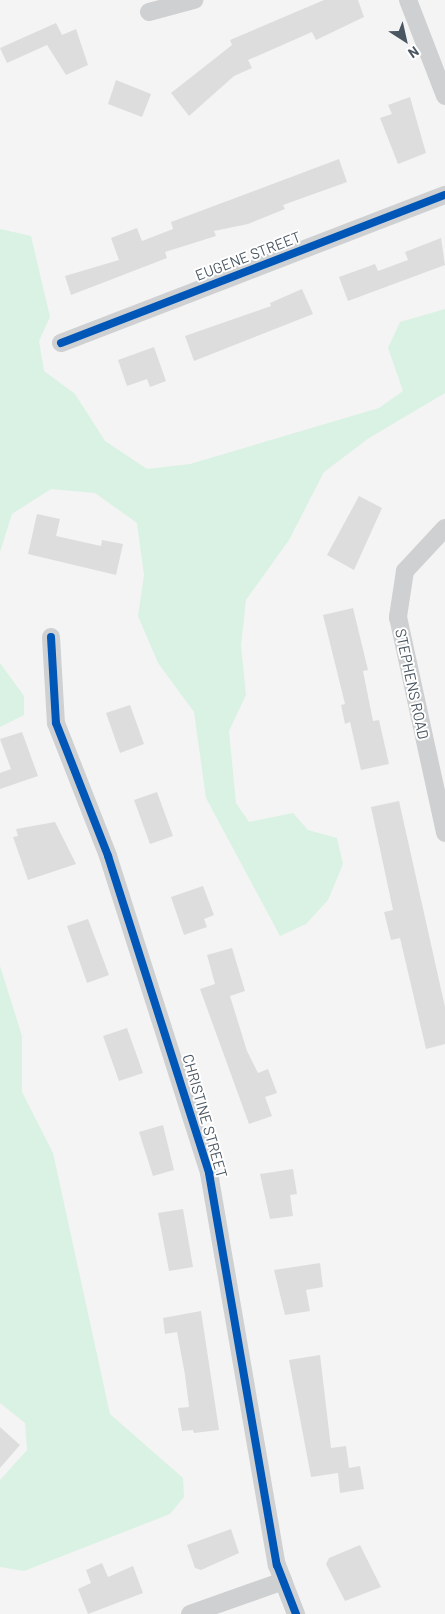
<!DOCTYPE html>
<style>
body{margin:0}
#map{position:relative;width:445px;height:1614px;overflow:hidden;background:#f4f4f4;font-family:Barlow,sans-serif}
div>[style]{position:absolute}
.green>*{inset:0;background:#d9f2e3}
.building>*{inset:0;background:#ddddde}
.minor>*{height:18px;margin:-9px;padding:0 9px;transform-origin:9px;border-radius:9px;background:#ced0d2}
.cycleway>*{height:8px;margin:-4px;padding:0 4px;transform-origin:4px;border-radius:4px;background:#0057b8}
span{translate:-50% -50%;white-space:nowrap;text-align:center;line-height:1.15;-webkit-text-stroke:4px #fff;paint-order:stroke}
.street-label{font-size:15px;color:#4a5661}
.north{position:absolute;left:380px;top:15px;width:50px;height:50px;-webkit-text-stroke:4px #fff;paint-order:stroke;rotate:145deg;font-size:14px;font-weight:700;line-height:20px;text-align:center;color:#4a5661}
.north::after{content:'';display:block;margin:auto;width:18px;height:22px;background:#4a5661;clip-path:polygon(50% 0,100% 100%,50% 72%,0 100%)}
</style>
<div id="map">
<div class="green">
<i style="clip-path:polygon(0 229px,31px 236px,50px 317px,39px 341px,44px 371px,75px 394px,105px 441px,147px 469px,190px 464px,379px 408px,403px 391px,388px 348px,400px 322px,445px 309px,445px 393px,369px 438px,324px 472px,289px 540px,246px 600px,241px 645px,246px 695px,229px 731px,236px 803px,249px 822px,293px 813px,308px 830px,337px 838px,343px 864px,328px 900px,306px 924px,280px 936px,206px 798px,194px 712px,158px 663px,138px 616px,144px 575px,137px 523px,95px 493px,51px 489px,12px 514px,0 552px)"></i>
<i style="clip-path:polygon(0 663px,24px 696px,24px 715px,0 727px)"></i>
<i style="clip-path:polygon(0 966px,22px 1036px,22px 1092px,53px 1153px,110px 1414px,183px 1478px,184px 1497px,170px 1514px,24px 1571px,0 1567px,0 1480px,27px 1450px,25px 1423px,0 1403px)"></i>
</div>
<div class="building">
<i style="clip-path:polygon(324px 0,358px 0,364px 17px,316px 40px,312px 32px,248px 60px,252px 68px,234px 76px,189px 116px,171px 93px,232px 45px,230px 40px)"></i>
<i style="clip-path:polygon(56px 23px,62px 35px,76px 29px,88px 65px,66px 75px,47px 45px,7px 63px,0 48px)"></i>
<i style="clip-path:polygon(116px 80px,151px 94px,142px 117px,108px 104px)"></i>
<i style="clip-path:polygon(410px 97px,426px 153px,398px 164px,380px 118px,392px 114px,388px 105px)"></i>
<i style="clip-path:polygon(339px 159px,347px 182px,283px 205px,285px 209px,248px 224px,214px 231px,216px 236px,165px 252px,167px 258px,71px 295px,65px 276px,119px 260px,111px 238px,137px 228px,142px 241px,173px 229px,171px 222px)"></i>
<i style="clip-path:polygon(441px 238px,445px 265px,348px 301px,339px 277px,375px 264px,378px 271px,408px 260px,405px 252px)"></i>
<i style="clip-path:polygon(302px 289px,313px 314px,194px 361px,185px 336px,271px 306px,270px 303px)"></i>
<i style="clip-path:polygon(154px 347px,166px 381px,150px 387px,147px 379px,127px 386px,118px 360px)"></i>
<i style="clip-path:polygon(359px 496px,382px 508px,354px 570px,327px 555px)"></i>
<i style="clip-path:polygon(37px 514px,60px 519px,56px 536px,101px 546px,102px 540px,123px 544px,116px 575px,28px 554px)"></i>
<i style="clip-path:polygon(353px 608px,368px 670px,363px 671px,373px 721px,379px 720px,389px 764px,361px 770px,350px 722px,345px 724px,341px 705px,345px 704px,323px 615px)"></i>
<i style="clip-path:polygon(130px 705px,144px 744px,120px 753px,106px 713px)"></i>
<i style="clip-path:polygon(22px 732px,38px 776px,0 789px,0 773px,11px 769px,0 739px)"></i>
<i style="clip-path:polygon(157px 792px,173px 836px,150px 844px,134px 800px)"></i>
<i style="clip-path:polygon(399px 801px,445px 1007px,445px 1044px,426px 1049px,400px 938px,391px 940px,384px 912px,393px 910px,371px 807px)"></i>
<i style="clip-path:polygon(55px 822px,76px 864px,28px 880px,13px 837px,18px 836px,16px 829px)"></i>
<i style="clip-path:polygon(203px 886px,214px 915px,204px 919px,207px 927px,184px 935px,171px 897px)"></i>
<i style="clip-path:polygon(88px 919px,109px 975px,87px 983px,67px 926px)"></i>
<i style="clip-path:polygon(232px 948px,245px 991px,230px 996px,247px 1051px,258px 1073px,268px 1069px,277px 1093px,265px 1097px,272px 1116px,249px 1124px,200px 989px,215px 984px,207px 955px)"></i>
<i style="clip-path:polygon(127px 1028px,143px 1073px,119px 1081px,103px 1036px)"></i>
<i style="clip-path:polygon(163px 1125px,174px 1170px,153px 1176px,139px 1132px)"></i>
<i style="clip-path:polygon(293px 1169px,297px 1194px,290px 1195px,293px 1216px,270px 1219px,260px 1174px)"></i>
<i style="clip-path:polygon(183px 1209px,193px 1267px,169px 1271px,158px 1213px)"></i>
<i style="clip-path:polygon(320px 1263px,323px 1287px,306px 1290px,310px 1311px,285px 1315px,274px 1270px)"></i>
<i style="clip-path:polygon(201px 1311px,219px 1430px,194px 1433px,193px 1430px,182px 1431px,178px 1408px,189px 1407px,185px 1375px,177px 1332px,165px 1334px,163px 1318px)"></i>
<i style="clip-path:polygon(320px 1355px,331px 1448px,346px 1446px,349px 1468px,360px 1466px,364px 1489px,340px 1493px,338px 1473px,311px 1477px,289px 1360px)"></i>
<i style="clip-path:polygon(0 1427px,20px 1445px,0 1468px)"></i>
<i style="clip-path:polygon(231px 1529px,239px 1553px,201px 1570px,195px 1568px,187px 1545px)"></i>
<i style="clip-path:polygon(360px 1545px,381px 1587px,345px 1601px,326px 1564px,329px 1558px)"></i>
<i style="clip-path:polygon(102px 1563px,108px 1577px,133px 1566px,143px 1593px,88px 1614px,78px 1589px,91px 1583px,86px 1570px)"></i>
</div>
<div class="minor">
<i style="left:408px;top:0;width:103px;rotate:68.9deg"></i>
<i style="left:149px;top:12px;width:47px;rotate:-14.9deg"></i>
<i style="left:61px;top:343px;width:412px;rotate:-21.1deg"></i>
<i style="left:445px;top:528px;width:59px;rotate:132.9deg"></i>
<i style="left:405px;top:571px;width:47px;rotate:98.7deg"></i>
<i style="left:398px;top:617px;width:221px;rotate:77.7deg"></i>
<i style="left:51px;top:637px;width:86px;rotate:86.7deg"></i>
<i style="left:56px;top:723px;width:143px;rotate:68.6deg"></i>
<i style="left:108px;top:856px;width:333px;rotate:72.3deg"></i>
<i style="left:209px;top:1173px;width:398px;rotate:80.2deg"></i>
<i style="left:277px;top:1565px;width:53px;rotate:68.8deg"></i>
<i style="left:190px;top:1614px;width:99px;rotate:-19.5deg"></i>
</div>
<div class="cycleway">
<i style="left:61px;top:343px;width:412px;rotate:-21.1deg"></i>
<i style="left:51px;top:637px;width:86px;rotate:86.7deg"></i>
<i style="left:56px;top:723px;width:143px;rotate:68.6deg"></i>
<i style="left:108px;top:856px;width:333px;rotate:72.3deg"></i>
<i style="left:209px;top:1173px;width:398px;rotate:80.2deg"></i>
<i style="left:277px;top:1565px;width:53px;rotate:68.8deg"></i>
</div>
<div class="street-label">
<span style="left:248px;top:256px;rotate:-21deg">EUGENE STREET</span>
<span style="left:412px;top:684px;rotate:78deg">STEPHENS ROAD</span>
<span style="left:205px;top:1116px;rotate:74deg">CHRISTINE STREET</span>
</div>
<div class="north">N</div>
</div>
